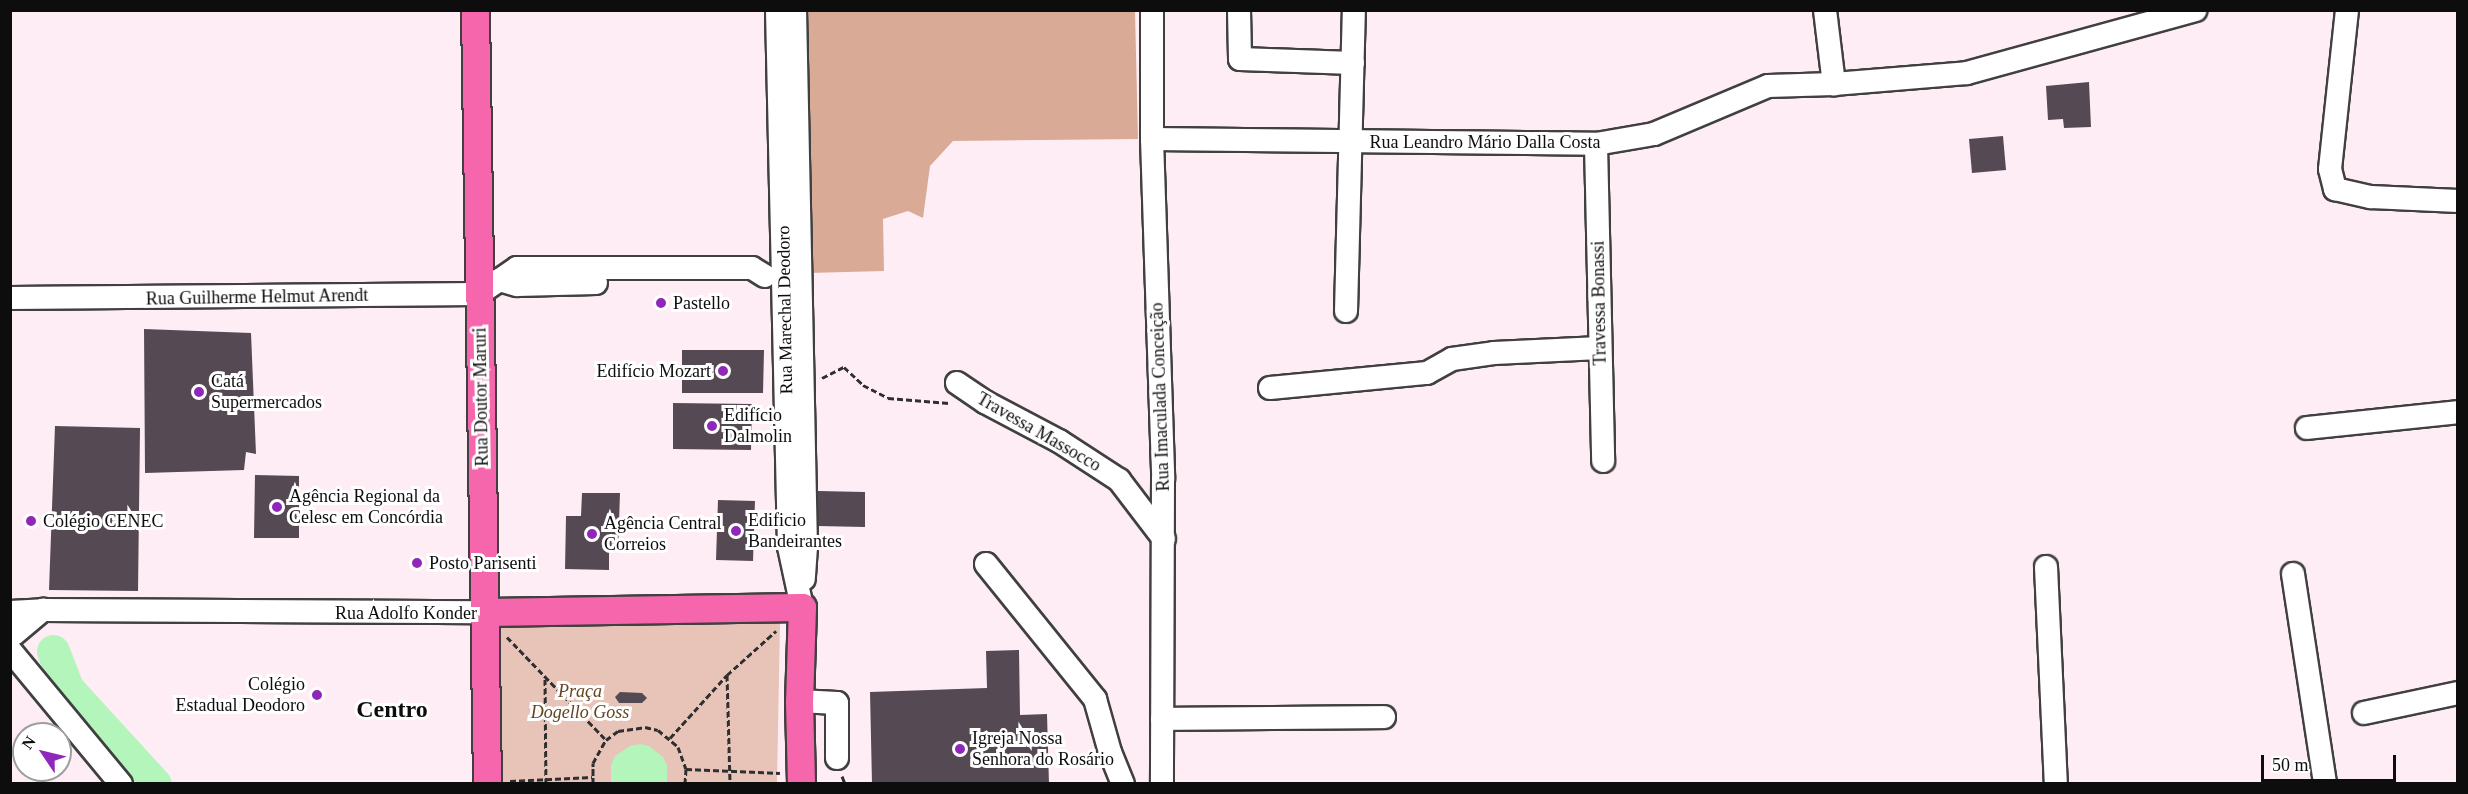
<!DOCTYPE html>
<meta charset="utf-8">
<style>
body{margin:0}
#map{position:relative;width:2468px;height:794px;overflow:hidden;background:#ffedf5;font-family:Georgia,serif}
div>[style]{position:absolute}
.green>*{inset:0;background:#e8c3b8}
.forest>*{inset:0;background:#d9ab97}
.water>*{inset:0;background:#b3f5bb}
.river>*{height:33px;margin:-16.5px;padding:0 16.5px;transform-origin:16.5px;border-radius:16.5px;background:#b3f5bb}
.building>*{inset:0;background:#554954}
.path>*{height:3px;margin-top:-1.5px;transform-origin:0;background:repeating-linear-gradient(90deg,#2f2f2f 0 6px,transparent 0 9px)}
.roads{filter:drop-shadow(2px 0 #404040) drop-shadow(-2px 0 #404040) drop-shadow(0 2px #404040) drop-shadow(0 -2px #404040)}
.minor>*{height:22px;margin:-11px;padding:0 11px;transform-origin:11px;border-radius:11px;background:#fff}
.major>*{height:27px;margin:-13.5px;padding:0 13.5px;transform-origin:13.5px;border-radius:13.5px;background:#f666ad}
.dots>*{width:16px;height:16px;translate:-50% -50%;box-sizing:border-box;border:3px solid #fff;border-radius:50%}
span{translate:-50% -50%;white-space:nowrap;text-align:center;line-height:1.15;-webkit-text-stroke:6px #fff;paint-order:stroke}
.street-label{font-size:18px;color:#0d0d0d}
.poi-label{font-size:18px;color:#0d0d0d}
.left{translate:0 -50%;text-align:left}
.right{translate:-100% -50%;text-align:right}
.park-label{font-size:18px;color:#63441f;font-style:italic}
.district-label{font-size:24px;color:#0d0d0d;font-weight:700}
.frame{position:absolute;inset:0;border:12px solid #0d0d0d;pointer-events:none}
.north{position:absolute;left:12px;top:722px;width:60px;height:60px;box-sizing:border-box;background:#fff;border:2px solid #9e9e9e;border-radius:50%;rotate:305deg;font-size:16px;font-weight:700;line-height:24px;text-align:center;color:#0d0d0d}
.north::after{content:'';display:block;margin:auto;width:21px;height:27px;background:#8f28ba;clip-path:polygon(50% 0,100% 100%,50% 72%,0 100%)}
.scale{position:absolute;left:2261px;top:755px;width:135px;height:27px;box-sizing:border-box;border:3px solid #0d0d0d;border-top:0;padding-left:8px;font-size:18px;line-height:21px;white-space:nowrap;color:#0d0d0d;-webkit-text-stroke:4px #fff;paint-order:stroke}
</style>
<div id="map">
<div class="green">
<i style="clip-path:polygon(495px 619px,780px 623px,777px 783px,499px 783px)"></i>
</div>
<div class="forest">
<i style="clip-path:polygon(804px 11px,1135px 11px,1138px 139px,953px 141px,930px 166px,923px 218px,908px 211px,883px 219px,884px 271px,808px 273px)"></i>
</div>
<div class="water">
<i style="clip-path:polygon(640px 744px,649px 746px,663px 757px,667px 765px,667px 783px,611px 783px,611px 765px,615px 756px,630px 746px)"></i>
</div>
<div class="river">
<i style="left:53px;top:651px;width:40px;rotate:69deg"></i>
<i style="left:67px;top:688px;width:130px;rotate:47.5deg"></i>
</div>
<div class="building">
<i style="clip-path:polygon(2089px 82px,2091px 127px,2064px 128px,2063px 119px,2048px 120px,2046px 86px)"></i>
<i style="clip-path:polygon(2003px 136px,2006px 170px,1972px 173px,1969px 139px)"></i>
<i style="clip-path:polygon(144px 329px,251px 333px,256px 454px,246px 452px,244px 470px,145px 473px)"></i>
<i style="clip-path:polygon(682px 350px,764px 350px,763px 393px,682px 393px)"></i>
<i style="clip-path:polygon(673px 403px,752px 404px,751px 450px,673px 449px)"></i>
<i style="clip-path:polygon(55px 426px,140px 428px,138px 591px,49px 590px)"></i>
<i style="clip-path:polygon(255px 475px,299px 476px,299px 538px,254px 538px)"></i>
<i style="clip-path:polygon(818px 491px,865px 492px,865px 527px,817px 526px)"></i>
<i style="clip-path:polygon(582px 493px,620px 493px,618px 552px,609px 552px,609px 570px,565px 569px,566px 516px,581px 516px)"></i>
<i style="clip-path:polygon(718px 500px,755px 501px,753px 561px,716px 560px)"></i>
<i style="clip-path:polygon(1019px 650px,1020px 715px,1047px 714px,1049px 784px,872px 784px,870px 692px,987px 688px,986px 651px)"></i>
<i style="clip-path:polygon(620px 692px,642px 693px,647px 698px,642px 703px,619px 703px,615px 697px)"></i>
</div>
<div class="path">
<i style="left:822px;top:378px;width:25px;rotate:-27deg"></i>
<i style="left:844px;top:367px;width:26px;rotate:43deg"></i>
<i style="left:863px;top:385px;width:28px;rotate:27deg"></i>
<i style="left:888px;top:398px;width:61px;rotate:4.7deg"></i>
<i style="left:507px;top:637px;width:143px;rotate:46.1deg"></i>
<i style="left:727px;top:675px;width:109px;rotate:88.4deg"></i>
<i style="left:545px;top:679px;width:105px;rotate:89.5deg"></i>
<i style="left:670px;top:738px;width:85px;rotate:-47.9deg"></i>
<i style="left:727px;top:675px;width:66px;rotate:-41.9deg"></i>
<i style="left:686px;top:769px;width:94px;rotate:2.4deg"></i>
<i style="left:842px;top:776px;width:9px;rotate:69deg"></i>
<i style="left:510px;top:781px;width:82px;rotate:-2.8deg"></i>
<i style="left:593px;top:784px;width:21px;rotate:-90deg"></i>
<i style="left:593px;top:763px;width:26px;rotate:-61deg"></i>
<i style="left:606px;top:740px;width:15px;rotate:-37deg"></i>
<i style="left:618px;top:731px;width:27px;rotate:-8deg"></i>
<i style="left:645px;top:727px;width:13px;rotate:13deg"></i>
<i style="left:658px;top:730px;width:26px;rotate:40deg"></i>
<i style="left:678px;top:747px;width:23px;rotate:70deg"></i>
<i style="left:686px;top:769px;width:15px;rotate:94deg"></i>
</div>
<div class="roads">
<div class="minor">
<i style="left:777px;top:10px;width:537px;rotate:88.72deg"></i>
<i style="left:789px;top:547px;width:61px;rotate:77.8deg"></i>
<i style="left:795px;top:10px;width:537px;rotate:88.83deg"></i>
<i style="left:806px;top:547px;width:32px;rotate:94deg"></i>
<i style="left:1152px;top:10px;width:129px;rotate:90deg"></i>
<i style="left:1152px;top:139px;width:340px;rotate:88.1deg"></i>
<i style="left:1163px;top:479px;width:305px;rotate:90.2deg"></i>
<i style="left:1239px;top:10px;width:49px;rotate:88.8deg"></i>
<i style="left:1240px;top:59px;width:113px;rotate:2deg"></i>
<i style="left:1825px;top:10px;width:75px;rotate:83.1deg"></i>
<i style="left:2347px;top:10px;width:160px;rotate:96.1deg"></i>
<i style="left:2330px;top:169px;width:21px;rotate:76deg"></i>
<i style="left:2335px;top:189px;width:37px;rotate:13deg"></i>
<i style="left:2371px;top:197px;width:87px;rotate:2.6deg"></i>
<i style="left:1152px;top:139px;width:444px;rotate:0.6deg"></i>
<i style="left:1596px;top:144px;width:59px;rotate:-9.8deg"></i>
<i style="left:1654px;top:134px;width:124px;rotate:-22.8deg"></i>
<i style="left:1768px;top:86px;width:66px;rotate:-1.7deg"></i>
<i style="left:1834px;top:84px;width:133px;rotate:-4.7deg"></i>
<i style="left:1967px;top:73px;width:237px;rotate:-15.4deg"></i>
<i style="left:1596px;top:144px;width:317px;rotate:88.7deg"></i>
<i style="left:499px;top:280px;width:19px;rotate:16deg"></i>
<i style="left:517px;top:285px;width:79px;rotate:-1.5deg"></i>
<i style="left:10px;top:298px;width:469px;rotate:-0.5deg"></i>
<i style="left:479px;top:294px;width:46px;rotate:-34.4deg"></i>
<i style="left:517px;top:268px;width:235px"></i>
<i style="left:752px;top:268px;width:15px;rotate:32deg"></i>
<i style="left:1346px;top:311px;width:301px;rotate:-88.5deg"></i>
<i style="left:957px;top:383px;width:34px;rotate:34deg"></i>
<i style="left:985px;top:402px;width:84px;rotate:27.8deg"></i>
<i style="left:1059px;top:441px;width:72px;rotate:33deg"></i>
<i style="left:1119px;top:480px;width:74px;rotate:52.7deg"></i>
<i style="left:1270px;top:388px;width:158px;rotate:-5.5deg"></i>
<i style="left:1427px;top:373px;width:29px;rotate:-29deg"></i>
<i style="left:1452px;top:359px;width:42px;rotate:-8.1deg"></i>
<i style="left:1494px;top:353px;width:106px;rotate:-2.7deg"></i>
<i style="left:2307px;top:428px;width:152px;rotate:-6deg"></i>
<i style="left:986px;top:564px;width:174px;rotate:51.1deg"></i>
<i style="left:1095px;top:699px;width:55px;rotate:74.2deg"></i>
<i style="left:1110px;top:752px;width:35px;rotate:68deg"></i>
<i style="left:2046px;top:567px;width:217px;rotate:87.4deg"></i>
<i style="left:2293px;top:574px;width:212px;rotate:81.3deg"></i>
<i style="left:10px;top:612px;width:33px;rotate:-3deg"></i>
<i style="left:43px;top:610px;width:441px;rotate:0.3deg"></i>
<i style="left:14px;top:634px;width:38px;rotate:-40deg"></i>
<i style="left:10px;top:650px;width:174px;rotate:50.4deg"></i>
<i style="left:799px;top:701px;width:38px;rotate:3deg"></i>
<i style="left:837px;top:703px;width:55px;rotate:90deg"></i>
<i style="left:2364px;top:713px;width:96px;rotate:-12deg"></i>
<i style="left:1162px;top:719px;width:222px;rotate:-0.5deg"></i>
</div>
<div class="major">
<i style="left:475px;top:10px;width:774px;rotate:89.11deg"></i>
<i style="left:484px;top:612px;width:318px;rotate:-0.9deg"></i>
<i style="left:802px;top:607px;width:94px;rotate:91.8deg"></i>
<i style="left:799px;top:701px;width:83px;rotate:88.6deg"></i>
</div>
</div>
<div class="dots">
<i style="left:661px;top:303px;background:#8f28ba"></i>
<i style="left:723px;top:371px;background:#8f28ba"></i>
<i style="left:199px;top:392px;background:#8f28ba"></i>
<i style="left:712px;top:426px;background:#8f28ba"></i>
<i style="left:277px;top:507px;background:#8f28ba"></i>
<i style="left:31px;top:521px;background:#8f28ba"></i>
<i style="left:736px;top:531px;background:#8f28ba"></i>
<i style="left:592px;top:534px;background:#8f28ba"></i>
<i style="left:417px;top:563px;background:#8f28ba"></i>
<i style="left:317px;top:695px;background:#8f28ba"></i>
<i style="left:960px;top:749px;background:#8f28ba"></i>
</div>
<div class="street-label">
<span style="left:1485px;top:142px">Rua Leandro Mário Dalla Costa</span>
<span style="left:257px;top:297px;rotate:-1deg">Rua Guilherme Helmut Arendt</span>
<span style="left:1599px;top:303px;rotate:-91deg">Travessa Bonassi</span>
<span style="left:785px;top:310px;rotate:-91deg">Rua Marechal Deodoro</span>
<span style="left:481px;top:397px;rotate:-91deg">Rua Doutor Maruri</span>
<span style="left:1160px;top:397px;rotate:-92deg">Rua Imaculada Conceição</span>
<span style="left:1039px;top:432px;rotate:30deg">Travessa Massocco</span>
<span style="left:406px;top:613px">Rua Adolfo Konder</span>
</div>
<div class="poi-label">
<span class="left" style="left:673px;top:303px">Pastello</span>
<span class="right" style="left:711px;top:371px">Edifício Mozart</span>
<span class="left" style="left:211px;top:392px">Catá<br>Supermercados</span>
<span class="left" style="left:724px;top:426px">Edifício<br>Dalmolin</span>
<span class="left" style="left:289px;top:507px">Agência Regional da<br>Celesc em Concórdia</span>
<span class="left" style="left:43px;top:521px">Colégio CENEC</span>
<span class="left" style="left:748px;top:531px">Edificio<br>Bandeirantes</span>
<span class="left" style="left:604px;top:534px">Agência Central<br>Correios</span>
<span class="left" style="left:429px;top:563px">Posto Parisenti</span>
<span class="right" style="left:305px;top:695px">Colégio<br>Estadual Deodoro</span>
<span class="left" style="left:972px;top:749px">Igreja Nossa<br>Senhora do Rosário</span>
</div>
<div class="park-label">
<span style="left:580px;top:702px">Praça<br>Dogello Goss</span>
</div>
<div class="district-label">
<span style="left:392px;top:710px">Centro</span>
</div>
<div class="frame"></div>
<div class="north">N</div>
<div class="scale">50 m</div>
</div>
